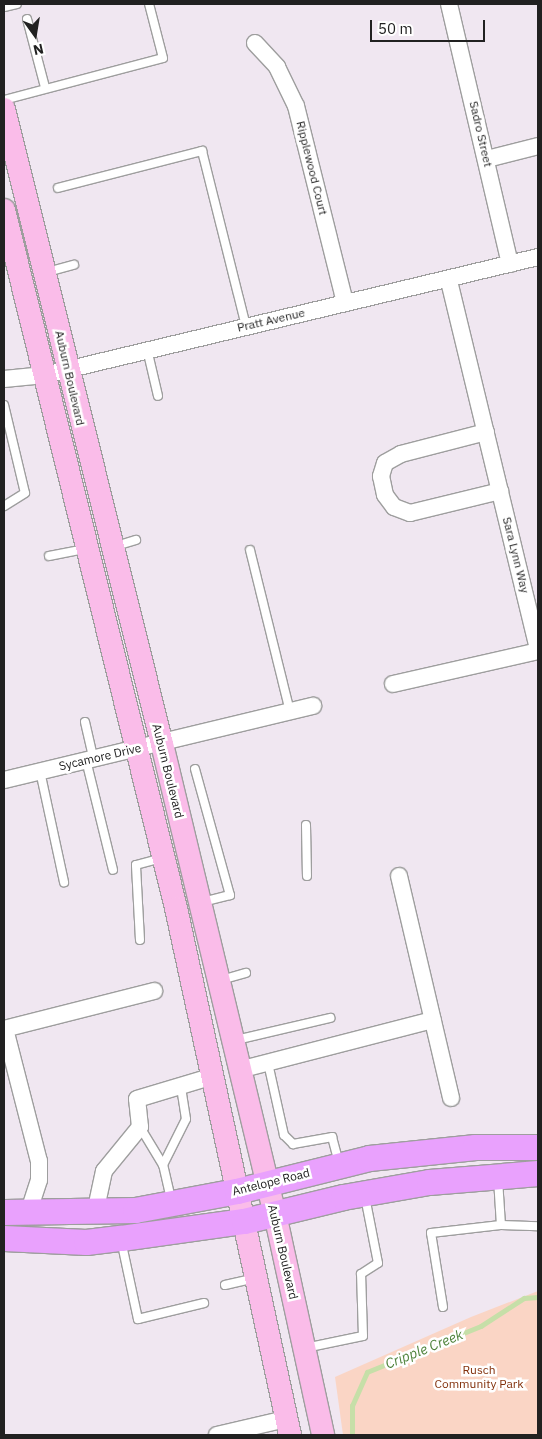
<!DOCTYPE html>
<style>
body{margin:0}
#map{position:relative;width:542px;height:1439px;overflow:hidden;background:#f0e7f1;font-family:"IBM Plex Sans",sans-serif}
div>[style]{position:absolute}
.park>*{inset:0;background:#fad5c5}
.stream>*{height:4.5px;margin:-2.25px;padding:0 2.25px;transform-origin:2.25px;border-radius:2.25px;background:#c6dfa8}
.roads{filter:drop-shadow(1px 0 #9e9e9e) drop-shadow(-1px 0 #9e9e9e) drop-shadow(0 1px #9e9e9e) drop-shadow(0 -1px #9e9e9e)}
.lane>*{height:8px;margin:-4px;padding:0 4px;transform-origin:4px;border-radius:4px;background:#fff}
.street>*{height:16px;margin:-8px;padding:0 8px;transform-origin:8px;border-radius:8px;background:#fff}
.secondary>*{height:22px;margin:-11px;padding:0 11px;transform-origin:11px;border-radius:11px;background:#fabce9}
.primary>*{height:25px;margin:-12.5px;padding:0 12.5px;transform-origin:12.5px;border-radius:12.5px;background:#e9a1fd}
span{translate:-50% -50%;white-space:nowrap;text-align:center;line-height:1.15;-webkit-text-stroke:5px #fff;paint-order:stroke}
.street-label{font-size:12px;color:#212121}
.park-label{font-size:12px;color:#82300b}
.water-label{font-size:14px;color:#4d823a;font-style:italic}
.frame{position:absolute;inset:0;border:5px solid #212121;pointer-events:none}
.north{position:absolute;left:10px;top:10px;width:50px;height:50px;-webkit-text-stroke:4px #fff;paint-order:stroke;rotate:167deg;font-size:14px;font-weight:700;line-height:20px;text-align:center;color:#212121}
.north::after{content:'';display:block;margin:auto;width:18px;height:22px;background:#212121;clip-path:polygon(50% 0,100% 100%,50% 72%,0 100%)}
.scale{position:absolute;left:370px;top:20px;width:115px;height:22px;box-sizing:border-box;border:2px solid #212121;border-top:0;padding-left:6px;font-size:15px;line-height:18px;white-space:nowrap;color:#212121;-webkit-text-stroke:4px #fff;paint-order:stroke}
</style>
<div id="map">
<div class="park">
<i style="clip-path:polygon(538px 1291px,538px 1435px,343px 1435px,335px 1377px,471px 1317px)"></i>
</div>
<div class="stream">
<i style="left:352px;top:1435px;width:29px;rotate:-90deg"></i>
<i style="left:352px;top:1406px;width:37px;rotate:-66deg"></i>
<i style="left:367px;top:1372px;width:123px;rotate:-22deg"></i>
<i style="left:481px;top:1326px;width:51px;rotate:-33.1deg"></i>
<i style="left:524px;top:1298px;width:14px;rotate:-4deg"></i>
</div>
<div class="roads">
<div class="lane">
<i style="left:4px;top:7px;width:13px;rotate:-13deg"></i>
<i style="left:27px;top:19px;width:70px;rotate:75.2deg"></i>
<i style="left:4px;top:100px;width:164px;rotate:-14.8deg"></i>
<i style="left:163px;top:58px;width:56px;rotate:-104.5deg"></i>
<i style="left:58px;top:188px;width:149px;rotate:-14.4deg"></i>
<i style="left:202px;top:151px;width:180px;rotate:75.9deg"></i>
<i style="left:47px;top:272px;width:28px;rotate:-15deg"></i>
<i style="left:147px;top:349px;width:48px;rotate:76.8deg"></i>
<i style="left:4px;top:405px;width:90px;rotate:76.6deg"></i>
<i style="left:25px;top:493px;width:25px;rotate:148deg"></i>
<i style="left:116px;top:546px;width:21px;rotate:-17deg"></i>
<i style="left:250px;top:550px;width:167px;rotate:76.1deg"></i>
<i style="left:49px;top:556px;width:37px;rotate:-11deg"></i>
<i style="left:85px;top:722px;width:36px;rotate:77deg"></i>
<i style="left:86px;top:760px;width:113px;rotate:76.2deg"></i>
<i style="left:195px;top:769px;width:131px;rotate:74.5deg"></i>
<i style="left:230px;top:895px;width:29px;rotate:166deg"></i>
<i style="left:40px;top:771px;width:114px;rotate:77.8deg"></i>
<i style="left:306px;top:825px;width:51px;rotate:88.9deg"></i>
<i style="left:140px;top:940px;width:75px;rotate:-93.1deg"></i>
<i style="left:136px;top:865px;width:28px;rotate:-15deg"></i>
<i style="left:221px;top:980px;width:26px;rotate:-16deg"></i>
<i style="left:236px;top:1040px;width:97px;rotate:-13.2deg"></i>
<i style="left:268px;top:1063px;width:74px;rotate:77.5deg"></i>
<i style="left:284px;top:1135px;width:13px;rotate:45deg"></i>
<i style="left:293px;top:1144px;width:40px;rotate:-10deg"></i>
<i style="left:332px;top:1137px;width:27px;rotate:75deg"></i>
<i style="left:140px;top:1127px;width:44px;rotate:58.8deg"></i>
<i style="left:498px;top:1179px;width:46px;rotate:86.3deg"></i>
<i style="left:501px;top:1225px;width:37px;rotate:2deg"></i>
<i style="left:171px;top:1199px;width:35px;rotate:-103deg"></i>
<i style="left:163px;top:1165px;width:51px;rotate:-63.4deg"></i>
<i style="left:186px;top:1119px;width:33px;rotate:-99deg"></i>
<i style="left:121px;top:1240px;width:81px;rotate:77.9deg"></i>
<i style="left:138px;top:1319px;width:68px;rotate:-13.6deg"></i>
<i style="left:225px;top:1285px;width:31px;rotate:-13deg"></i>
<i style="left:443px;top:1307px;width:75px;rotate:-99.2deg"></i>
<i style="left:431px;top:1233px;width:70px;rotate:-6.5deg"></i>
<i style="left:305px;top:1348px;width:59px;rotate:-11.7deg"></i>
<i style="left:363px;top:1336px;width:62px;rotate:-91.8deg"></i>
<i style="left:361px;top:1274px;width:20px;rotate:-33deg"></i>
<i style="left:378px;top:1263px;width:67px;rotate:-101.1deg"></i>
</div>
<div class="street">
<i style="left:449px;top:4px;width:267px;rotate:76.8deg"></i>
<i style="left:255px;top:43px;width:33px;rotate:47deg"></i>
<i style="left:277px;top:67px;width:43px;rotate:64deg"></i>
<i style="left:296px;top:106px;width:203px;rotate:76deg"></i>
<i style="left:487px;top:159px;width:53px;rotate:-14.3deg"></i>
<i style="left:449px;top:281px;width:379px;rotate:76.4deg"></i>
<i style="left:4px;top:379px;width:41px;rotate:-5.6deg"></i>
<i style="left:45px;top:375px;width:507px;rotate:-13.46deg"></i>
<i style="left:486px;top:432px;width:88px;rotate:165.5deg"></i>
<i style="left:401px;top:454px;width:18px;rotate:151deg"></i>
<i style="left:385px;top:463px;width:14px;rotate:107deg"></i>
<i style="left:381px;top:476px;width:19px;rotate:78deg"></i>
<i style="left:385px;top:495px;width:15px;rotate:53deg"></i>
<i style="left:394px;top:507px;width:17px;rotate:21deg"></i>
<i style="left:410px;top:513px;width:93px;rotate:-13.7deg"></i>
<i style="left:393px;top:684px;width:149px;rotate:-12.8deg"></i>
<i style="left:4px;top:780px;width:318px;rotate:-13.5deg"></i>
<i style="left:399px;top:876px;width:228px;rotate:76.8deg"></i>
<i style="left:4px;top:1029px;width:155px;rotate:-14.2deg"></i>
<i style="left:5px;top:1029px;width:136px;rotate:75.6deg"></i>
<i style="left:39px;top:1161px;width:19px;rotate:90deg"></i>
<i style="left:39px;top:1180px;width:35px;rotate:108deg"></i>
<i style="left:239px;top:1070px;width:200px;rotate:-14.5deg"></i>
<i style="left:95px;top:1213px;width:43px;rotate:-77.9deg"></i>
<i style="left:104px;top:1171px;width:57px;rotate:-50.7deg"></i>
<i style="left:140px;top:1127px;width:28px;rotate:-96deg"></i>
<i style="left:137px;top:1099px;width:76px;rotate:-16.8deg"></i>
<i style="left:217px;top:1435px;width:71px;rotate:-13.1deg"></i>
</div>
<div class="secondary">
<i style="left:4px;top:109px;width:654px;rotate:76.03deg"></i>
<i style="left:162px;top:744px;width:483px;rotate:76.5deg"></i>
<i style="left:275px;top:1214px;width:226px;rotate:77.7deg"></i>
<i style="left:4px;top:210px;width:719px;rotate:76.16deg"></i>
<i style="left:176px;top:908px;width:539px;rotate:77.79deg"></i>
</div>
<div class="primary">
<i style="left:4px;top:1212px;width:131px;rotate:-0.9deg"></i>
<i style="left:135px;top:1210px;width:104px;rotate:-10.6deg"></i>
<i style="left:237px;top:1191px;width:136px;rotate:-14deg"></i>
<i style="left:369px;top:1158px;width:107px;rotate:-5.9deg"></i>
<i style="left:475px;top:1147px;width:63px"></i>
<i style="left:4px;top:1238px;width:82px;rotate:2.8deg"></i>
<i style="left:86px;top:1242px;width:35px;rotate:-7deg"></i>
<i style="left:121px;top:1238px;width:124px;rotate:-7.9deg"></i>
<i style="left:244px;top:1221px;width:102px;rotate:-13.6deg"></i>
<i style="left:343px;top:1197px;width:87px;rotate:-9.9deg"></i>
<i style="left:429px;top:1182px;width:109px;rotate:-4.7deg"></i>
</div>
</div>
<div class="street-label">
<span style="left:481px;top:134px;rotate:77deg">Sadro Street</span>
<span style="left:312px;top:168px;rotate:76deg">Ripplewood Court</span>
<span style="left:271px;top:320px;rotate:-13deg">Pratt Avenue</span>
<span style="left:70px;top:378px;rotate:77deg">Auburn Boulevard</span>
<span style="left:516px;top:555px;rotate:76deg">Sara Lynn Way</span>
<span style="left:100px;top:757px;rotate:-13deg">Sycamore Drive</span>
<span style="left:168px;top:771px;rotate:76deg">Auburn Boulevard</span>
<span style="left:271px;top:1182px;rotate:-14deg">Antelope Road</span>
<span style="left:283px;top:1252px;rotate:77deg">Auburn Boulevard</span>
</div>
<div class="park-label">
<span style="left:479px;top:1377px">Rusch<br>Community Park</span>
</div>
<div class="water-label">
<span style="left:424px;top:1349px;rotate:-22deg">Cripple Creek</span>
</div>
<div class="frame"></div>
<div class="north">N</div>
<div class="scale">50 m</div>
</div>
